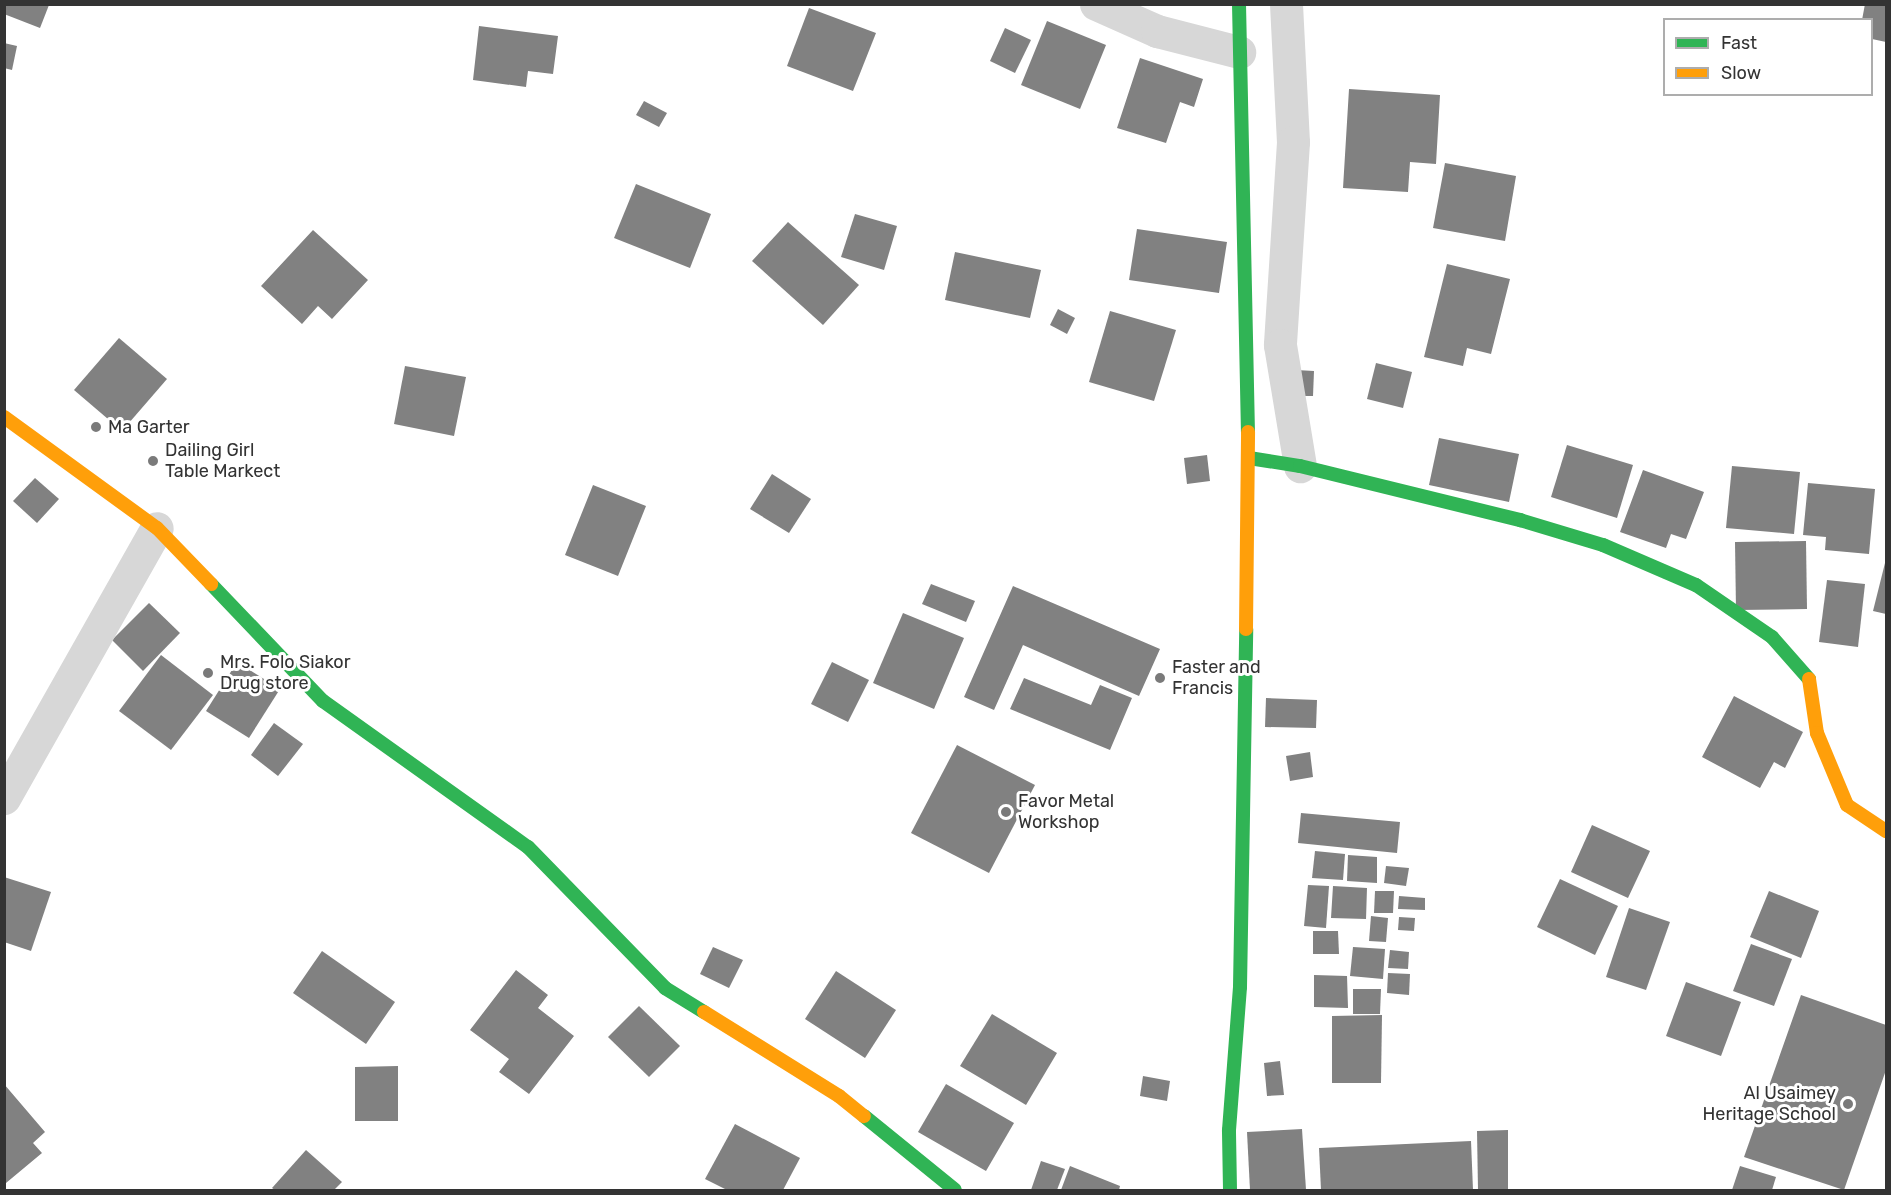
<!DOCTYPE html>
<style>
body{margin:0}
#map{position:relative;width:1891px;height:1195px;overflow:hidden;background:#fff;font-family:Rubik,sans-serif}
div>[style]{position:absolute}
.building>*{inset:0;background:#818181}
.street>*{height:33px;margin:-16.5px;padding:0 16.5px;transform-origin:16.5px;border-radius:16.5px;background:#d7d7d7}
.fast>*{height:14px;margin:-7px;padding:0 7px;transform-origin:7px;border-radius:7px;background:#30b455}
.slow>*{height:14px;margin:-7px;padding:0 7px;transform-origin:7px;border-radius:7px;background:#ff9f0a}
.dots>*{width:16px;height:16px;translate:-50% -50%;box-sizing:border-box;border:3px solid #fff;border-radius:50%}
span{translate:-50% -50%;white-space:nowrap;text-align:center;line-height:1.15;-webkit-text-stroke:6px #fff;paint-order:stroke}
.poi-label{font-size:18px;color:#333}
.left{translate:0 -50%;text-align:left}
.right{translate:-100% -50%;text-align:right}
.frame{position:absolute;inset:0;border:6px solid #333;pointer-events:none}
.legend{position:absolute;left:1663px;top:18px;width:210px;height:78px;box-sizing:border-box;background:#fff;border:2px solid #adadad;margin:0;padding:8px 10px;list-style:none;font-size:18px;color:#333}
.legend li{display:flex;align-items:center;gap:12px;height:30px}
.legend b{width:30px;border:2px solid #adadad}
</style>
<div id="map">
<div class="building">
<i style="clip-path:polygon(1865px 4px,1886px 4px,1886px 42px,1872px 39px,1872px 20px,1862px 20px)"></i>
<i style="clip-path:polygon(4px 5px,49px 5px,40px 28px,4px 14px)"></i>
<i style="clip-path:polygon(809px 8px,876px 33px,853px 91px,787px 66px)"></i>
<i style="clip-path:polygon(1047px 21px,1106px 45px,1080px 109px,1021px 85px)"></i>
<i style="clip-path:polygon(479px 26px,558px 36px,553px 74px,528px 71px,526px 87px,473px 80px)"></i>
<i style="clip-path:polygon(1005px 28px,1031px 40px,1015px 73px,990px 61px)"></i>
<i style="clip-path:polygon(4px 43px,17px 46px,12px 70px,4px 68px)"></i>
<i style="clip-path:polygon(1140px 58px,1203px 79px,1194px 107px,1180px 102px,1166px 143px,1117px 128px)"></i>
<i style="clip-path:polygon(1349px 89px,1440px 95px,1436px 164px,1410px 162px,1408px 192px,1343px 188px)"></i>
<i style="clip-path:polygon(644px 101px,667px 113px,659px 127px,636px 115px)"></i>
<i style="clip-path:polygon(1445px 163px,1516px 176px,1505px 241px,1433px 228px)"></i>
<i style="clip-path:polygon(636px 184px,711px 214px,690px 268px,614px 238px)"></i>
<i style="clip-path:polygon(855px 214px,897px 226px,884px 270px,841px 257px)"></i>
<i style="clip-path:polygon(788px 222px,859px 285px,823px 325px,752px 261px)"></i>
<i style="clip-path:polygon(1137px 229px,1227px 242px,1219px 293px,1129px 280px)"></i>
<i style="clip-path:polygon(313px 230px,368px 280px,332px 319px,318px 306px,302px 324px,261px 286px)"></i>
<i style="clip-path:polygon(955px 252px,1041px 270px,1030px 318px,945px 300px)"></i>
<i style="clip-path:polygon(1447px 264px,1510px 279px,1491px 354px,1467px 348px,1463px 366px,1424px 357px)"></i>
<i style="clip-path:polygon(1058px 309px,1075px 318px,1067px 334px,1050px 325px)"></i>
<i style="clip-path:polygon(1110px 311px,1176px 330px,1154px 401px,1089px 382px)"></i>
<i style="clip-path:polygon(119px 338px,167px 379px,122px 431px,74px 390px)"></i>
<i style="clip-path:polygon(1376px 363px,1412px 372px,1403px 408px,1367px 399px)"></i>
<i style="clip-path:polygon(405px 366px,466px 377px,454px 436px,394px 424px)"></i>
<i style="clip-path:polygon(1296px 370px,1314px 371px,1313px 396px,1295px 396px)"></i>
<i style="clip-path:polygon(1439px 438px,1519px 454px,1509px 502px,1429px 485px)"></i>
<i style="clip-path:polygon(1567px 445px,1633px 465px,1617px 518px,1551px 497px)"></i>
<i style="clip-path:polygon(1207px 455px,1210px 481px,1187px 484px,1184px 458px)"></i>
<i style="clip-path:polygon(1732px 466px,1800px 472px,1794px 534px,1726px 528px)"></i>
<i style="clip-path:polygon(1643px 470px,1704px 492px,1686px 539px,1671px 534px,1666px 548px,1620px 532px)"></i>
<i style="clip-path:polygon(772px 474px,811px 499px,789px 533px,750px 509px)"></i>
<i style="clip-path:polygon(35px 478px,59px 499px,37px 523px,13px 501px)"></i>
<i style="clip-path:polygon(1808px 483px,1875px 489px,1869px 554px,1825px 550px,1826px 537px,1803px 535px)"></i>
<i style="clip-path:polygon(593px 485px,646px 506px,618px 576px,565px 555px)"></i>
<i style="clip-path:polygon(1806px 541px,1807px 609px,1736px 610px,1735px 542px)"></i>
<i style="clip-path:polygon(1886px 559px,1886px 614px,1873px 611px)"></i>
<i style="clip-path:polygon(1827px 580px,1865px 584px,1858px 647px,1819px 642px)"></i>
<i style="clip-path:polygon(931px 584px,975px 601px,966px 622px,922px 604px)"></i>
<i style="clip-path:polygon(1013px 586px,1160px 649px,1139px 696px,1023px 645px,994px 710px,964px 697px)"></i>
<i style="clip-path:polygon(149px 603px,180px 633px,143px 671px,112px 640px)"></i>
<i style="clip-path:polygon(903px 613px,964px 638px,934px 709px,873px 683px)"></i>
<i style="clip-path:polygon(161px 655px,213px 695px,171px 750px,119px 711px)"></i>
<i style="clip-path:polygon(237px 662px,280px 689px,249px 738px,206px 711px)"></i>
<i style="clip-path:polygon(832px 662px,869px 680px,848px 722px,811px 704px)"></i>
<i style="clip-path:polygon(1024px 678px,1091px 705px,1100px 685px,1132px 698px,1110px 750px,1010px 709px)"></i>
<i style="clip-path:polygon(1734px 696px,1803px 732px,1785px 768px,1774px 762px,1760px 788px,1702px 757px)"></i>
<i style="clip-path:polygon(1266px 698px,1317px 700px,1316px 728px,1265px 727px)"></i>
<i style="clip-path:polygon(274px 723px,303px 744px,278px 776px,251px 755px)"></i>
<i style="clip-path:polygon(957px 745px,1035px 785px,989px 873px,911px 833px)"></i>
<i style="clip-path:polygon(1310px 752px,1313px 777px,1290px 781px,1286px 756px)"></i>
<i style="clip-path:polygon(1301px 813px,1400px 822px,1397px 853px,1298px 843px)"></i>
<i style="clip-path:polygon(1592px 825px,1650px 851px,1628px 898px,1571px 872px)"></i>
<i style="clip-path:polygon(1315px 851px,1345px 854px,1343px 880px,1312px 878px)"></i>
<i style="clip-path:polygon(1348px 855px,1377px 857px,1377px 883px,1347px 881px)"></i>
<i style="clip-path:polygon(1386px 866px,1409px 868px,1406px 886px,1384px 883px)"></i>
<i style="clip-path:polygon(4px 877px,51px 892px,31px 951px,4px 942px)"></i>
<i style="clip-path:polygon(1560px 879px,1618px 906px,1595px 955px,1537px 927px)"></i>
<i style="clip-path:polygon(1308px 885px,1329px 886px,1326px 928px,1304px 926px)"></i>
<i style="clip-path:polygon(1333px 886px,1367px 888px,1366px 919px,1331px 918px)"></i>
<i style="clip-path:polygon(1375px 891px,1394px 891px,1393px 913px,1374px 913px)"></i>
<i style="clip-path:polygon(1769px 891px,1819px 911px,1801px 958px,1750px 937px)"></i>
<i style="clip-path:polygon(1399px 896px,1425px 898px,1425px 910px,1398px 909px)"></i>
<i style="clip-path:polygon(1629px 908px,1670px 922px,1646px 990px,1606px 977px)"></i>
<i style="clip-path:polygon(1371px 916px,1388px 918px,1386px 942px,1369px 941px)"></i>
<i style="clip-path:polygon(1399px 917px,1415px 918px,1414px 931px,1398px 930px)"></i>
<i style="clip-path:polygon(1313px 931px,1338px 931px,1339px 954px,1313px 954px)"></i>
<i style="clip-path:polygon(1751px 944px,1792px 959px,1774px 1006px,1733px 991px)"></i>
<i style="clip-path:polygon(713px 947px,743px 960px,729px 988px,700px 974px)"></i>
<i style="clip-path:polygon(1353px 947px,1385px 949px,1383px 979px,1350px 976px)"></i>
<i style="clip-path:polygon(1390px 950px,1409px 952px,1408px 969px,1388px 968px)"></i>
<i style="clip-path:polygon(322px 951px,395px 1002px,366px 1044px,293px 993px)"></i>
<i style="clip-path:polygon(516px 970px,548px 995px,538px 1008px,574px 1036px,529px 1094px,499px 1072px,509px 1059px,470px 1030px)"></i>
<i style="clip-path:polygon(836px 971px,896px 1010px,865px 1058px,805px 1019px)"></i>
<i style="clip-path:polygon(1388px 973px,1410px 974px,1409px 995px,1387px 993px)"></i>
<i style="clip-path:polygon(1314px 975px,1347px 976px,1348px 1008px,1314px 1007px)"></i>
<i style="clip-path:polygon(1686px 982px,1741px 1002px,1721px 1056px,1666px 1036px)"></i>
<i style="clip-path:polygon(1353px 989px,1381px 989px,1380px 1014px,1353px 1014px)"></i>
<i style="clip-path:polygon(1801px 995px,1886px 1025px,1886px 1070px,1844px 1190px,1744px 1157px)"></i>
<i style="clip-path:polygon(639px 1006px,680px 1046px,649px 1077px,608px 1037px)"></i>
<i style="clip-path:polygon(992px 1014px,1057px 1053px,1026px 1105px,960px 1066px)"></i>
<i style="clip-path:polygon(1382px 1015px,1381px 1083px,1332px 1083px,1332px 1016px)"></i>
<i style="clip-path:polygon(1280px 1061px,1284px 1095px,1267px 1096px,1264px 1063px)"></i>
<i style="clip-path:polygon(398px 1066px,398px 1121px,355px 1121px,355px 1067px)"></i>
<i style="clip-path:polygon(1143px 1076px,1170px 1081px,1167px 1101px,1140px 1096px)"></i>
<i style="clip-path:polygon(4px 1084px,45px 1132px,33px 1143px,42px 1153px,6px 1183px)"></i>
<i style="clip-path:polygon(946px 1084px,1014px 1123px,986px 1171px,918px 1132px)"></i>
<i style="clip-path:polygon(735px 1124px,800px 1158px,783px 1190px,727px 1190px,705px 1179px)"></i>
<i style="clip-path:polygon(1302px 1129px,1306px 1190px,1250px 1190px,1247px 1132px)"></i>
<i style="clip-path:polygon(1508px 1130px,1508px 1190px,1478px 1190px,1477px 1131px)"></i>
<i style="clip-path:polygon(1471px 1141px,1473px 1190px,1321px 1190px,1319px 1148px)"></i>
<i style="clip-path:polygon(306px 1150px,342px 1182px,334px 1190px,275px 1190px,272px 1188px)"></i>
<i style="clip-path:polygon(1041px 1161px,1065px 1169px,1057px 1190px,1031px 1190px)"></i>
<i style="clip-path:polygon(1070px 1166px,1120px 1186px,1119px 1190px,1061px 1190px)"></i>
<i style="clip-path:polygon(1740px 1166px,1776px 1177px,1772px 1190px,1732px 1190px)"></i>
</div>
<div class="street">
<i style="left:1096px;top:4px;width:67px;rotate:23.9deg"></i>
<i style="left:1157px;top:31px;width:85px;rotate:14.4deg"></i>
<i style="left:1286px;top:4px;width:138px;rotate:87.1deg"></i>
<i style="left:1293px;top:142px;width:203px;rotate:93.7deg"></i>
<i style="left:1280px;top:345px;width:123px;rotate:80.6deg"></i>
<i style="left:4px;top:798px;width:310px;rotate:-60.5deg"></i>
</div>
<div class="fast">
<i style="left:1239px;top:4px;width:428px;rotate:88.8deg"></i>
<i style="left:1249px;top:458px;width:52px;rotate:8.9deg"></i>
<i style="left:1300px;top:466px;width:227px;rotate:13.8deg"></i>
<i style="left:1520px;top:520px;width:87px;rotate:16.8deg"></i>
<i style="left:1603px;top:545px;width:101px;rotate:23.3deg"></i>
<i style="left:1696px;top:585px;width:92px;rotate:34.4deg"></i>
<i style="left:1772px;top:637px;width:56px;rotate:48.6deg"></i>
<i style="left:211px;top:584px;width:162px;rotate:46.3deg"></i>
<i style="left:323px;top:701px;width:252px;rotate:35.5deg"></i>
<i style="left:528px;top:847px;width:197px;rotate:45.8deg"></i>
<i style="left:665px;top:988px;width:46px;rotate:31.6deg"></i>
<i style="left:864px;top:1116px;width:117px;rotate:39.1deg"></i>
<i style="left:1230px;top:1190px;width:60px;rotate:-91deg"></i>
<i style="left:1229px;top:1130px;width:143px;rotate:-85.6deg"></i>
<i style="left:1240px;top:987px;width:358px;rotate:-89deg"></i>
</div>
<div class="slow">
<i style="left:4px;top:417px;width:189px;rotate:36deg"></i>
<i style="left:157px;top:528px;width:78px;rotate:46deg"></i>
<i style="left:1246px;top:629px;width:197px;rotate:-89.4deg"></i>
<i style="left:1809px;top:679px;width:55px;rotate:81.6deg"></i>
<i style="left:1817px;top:733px;width:78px;rotate:67.4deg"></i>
<i style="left:1847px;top:805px;width:47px;rotate:33.7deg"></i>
<i style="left:704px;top:1012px;width:159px;rotate:31.9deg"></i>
<i style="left:839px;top:1096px;width:32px;rotate:39deg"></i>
</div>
<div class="dots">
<i style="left:96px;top:427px;background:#7a7a7a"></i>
<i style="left:153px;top:461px;background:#7a7a7a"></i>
<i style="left:208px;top:673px;background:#7a7a7a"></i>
<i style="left:1160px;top:678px;background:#7a7a7a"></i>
<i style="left:1006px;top:812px;background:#7a7a7a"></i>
<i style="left:1848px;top:1104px;background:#7a7a7a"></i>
</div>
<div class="poi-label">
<span class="left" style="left:108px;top:427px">Ma Garter</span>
<span class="left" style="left:165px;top:461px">Dailing Girl<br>Table Markect</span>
<span class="left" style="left:220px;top:673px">Mrs. Folo Siakor<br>Drug store</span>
<span class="left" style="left:1172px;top:678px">Faster and<br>Francis</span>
<span class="left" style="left:1018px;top:812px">Favor Metal<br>Workshop</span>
<span class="right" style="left:1836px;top:1104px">Al Usaimey<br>Heritage School</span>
</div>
<div class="frame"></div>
<ul class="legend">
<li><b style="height:8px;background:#30b455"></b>Fast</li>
<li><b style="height:8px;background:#ff9f0a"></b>Slow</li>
</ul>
</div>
